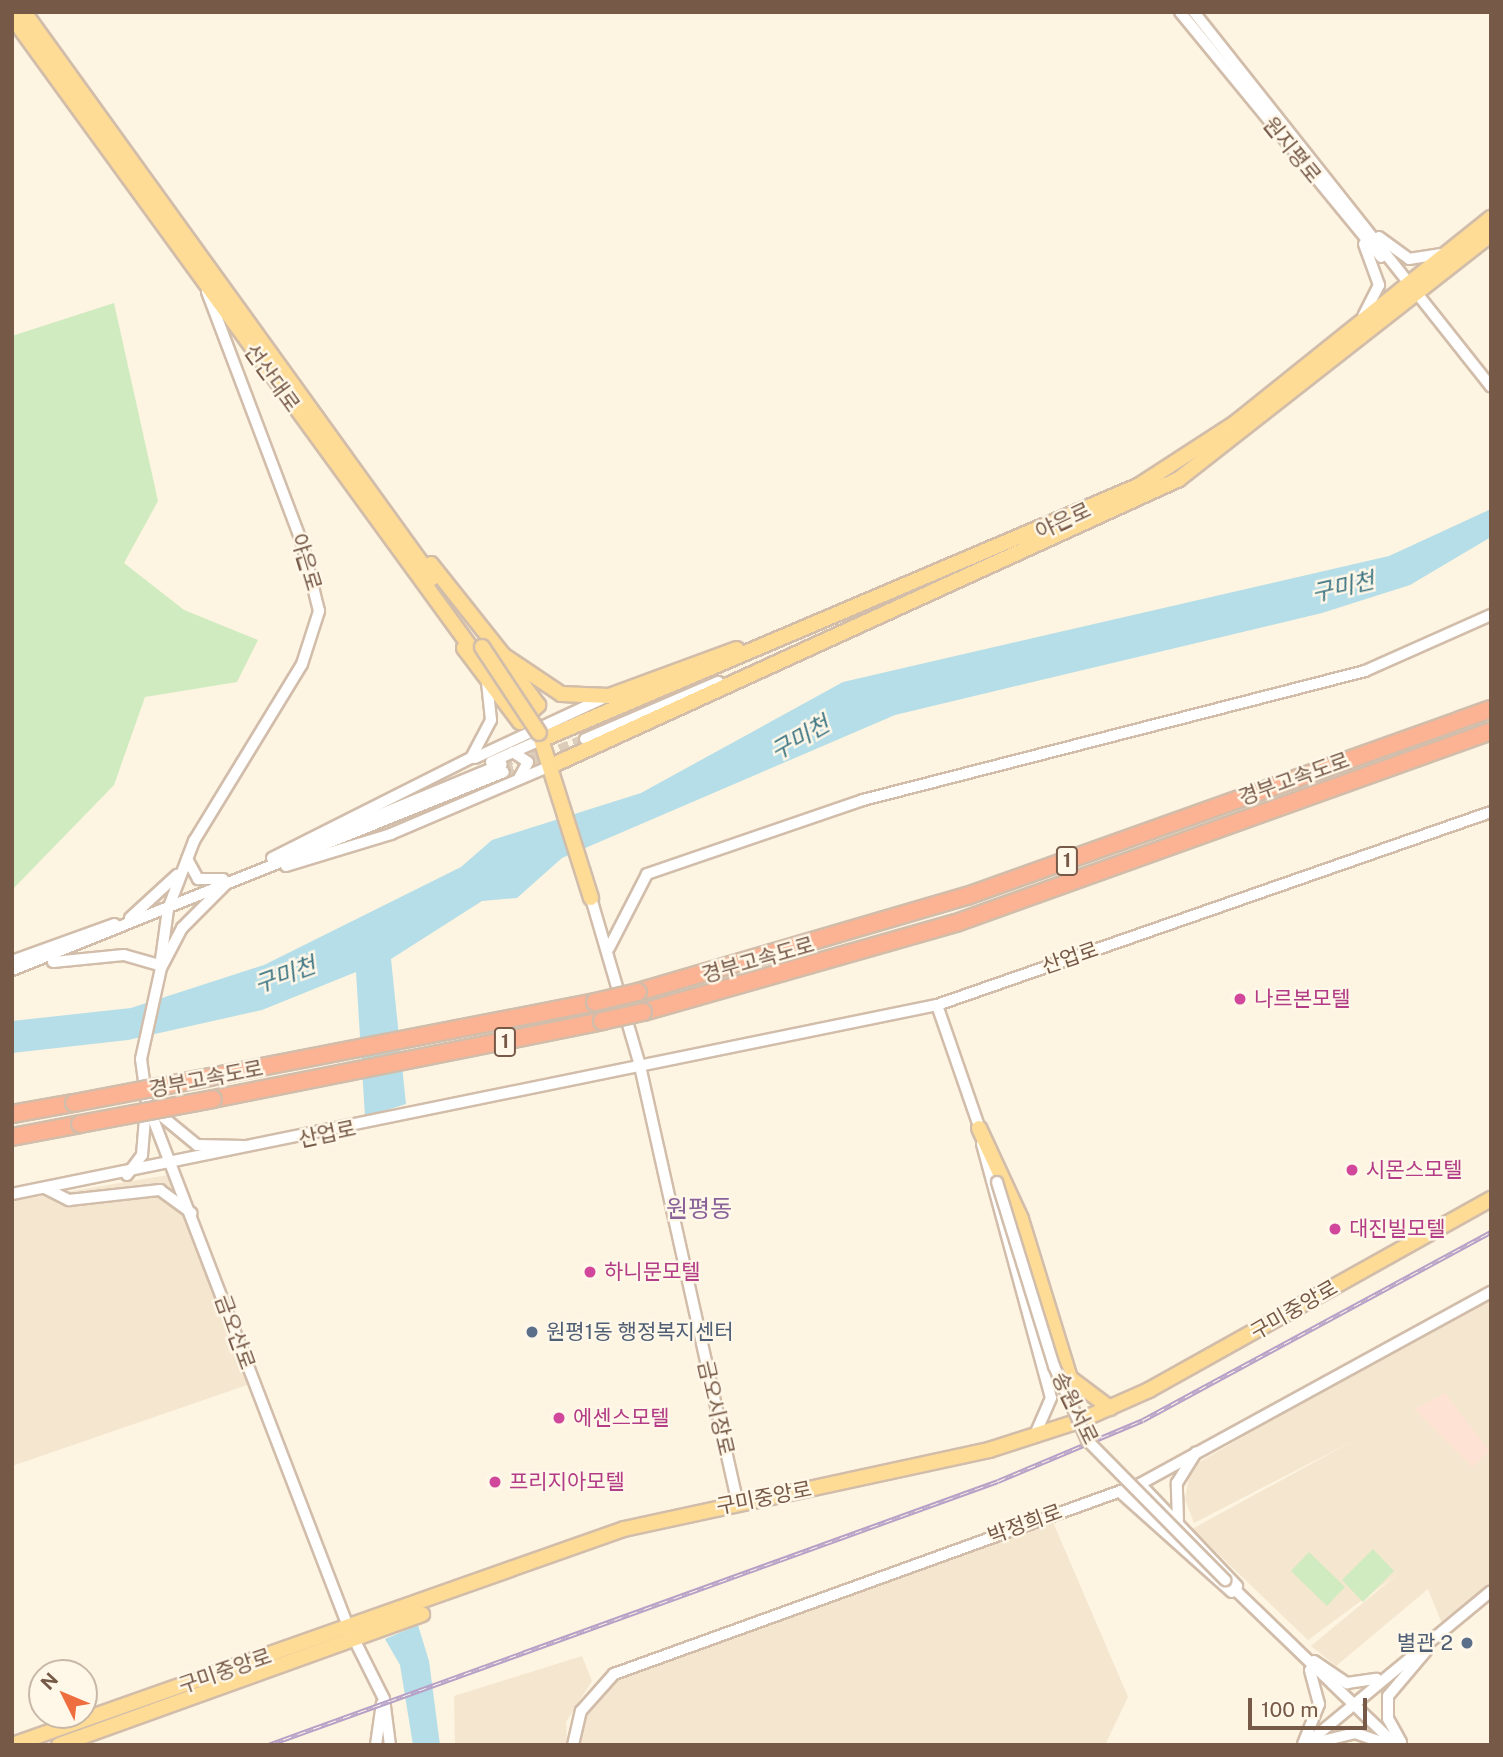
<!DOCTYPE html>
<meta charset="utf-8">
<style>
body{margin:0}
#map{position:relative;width:1503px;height:1757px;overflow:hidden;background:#fdf4e1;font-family:"Public Sans","Noto Sans KR",sans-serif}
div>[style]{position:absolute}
.residential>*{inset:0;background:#f5e6cf}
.commercial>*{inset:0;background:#fee2d4}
.green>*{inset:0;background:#cfebbf}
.water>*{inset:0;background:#b5dee8}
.minor-tunnel>*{height:10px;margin-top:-5px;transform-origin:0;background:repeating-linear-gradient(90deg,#dbcdba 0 10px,transparent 0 15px)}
.roads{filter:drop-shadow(2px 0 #d1bdaa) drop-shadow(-2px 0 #d1bdaa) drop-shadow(0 2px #d1bdaa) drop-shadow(0 -2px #d1bdaa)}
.minor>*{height:10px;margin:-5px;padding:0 5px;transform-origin:5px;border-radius:5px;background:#fff}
.major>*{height:14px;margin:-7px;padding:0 7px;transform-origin:7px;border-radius:7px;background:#ffdc96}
.highway>*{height:16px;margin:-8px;padding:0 8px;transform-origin:8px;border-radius:8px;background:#fbb394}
.rail>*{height:5px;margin-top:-2.5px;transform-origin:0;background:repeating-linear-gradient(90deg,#fff7e8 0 8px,#b6a0c7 0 16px);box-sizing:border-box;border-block:2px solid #b6a0c7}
.bridges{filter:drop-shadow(2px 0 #d1bdaa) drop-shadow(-2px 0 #d1bdaa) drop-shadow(0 2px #d1bdaa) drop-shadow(0 -2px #d1bdaa)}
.minor-bridge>*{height:10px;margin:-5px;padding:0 5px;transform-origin:5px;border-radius:5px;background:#fff}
.major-bridge>*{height:14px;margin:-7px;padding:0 7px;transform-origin:7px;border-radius:7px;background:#ffdc96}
.highway-bridge>*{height:16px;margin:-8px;padding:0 8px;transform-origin:8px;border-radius:8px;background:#fbb394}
.dots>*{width:19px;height:19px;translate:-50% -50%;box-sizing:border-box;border:4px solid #fff7e8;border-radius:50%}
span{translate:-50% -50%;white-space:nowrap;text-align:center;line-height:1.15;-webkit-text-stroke:5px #fff7e8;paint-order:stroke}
.shield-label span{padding:2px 5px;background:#fff7e8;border:2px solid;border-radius:5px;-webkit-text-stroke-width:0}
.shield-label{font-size:19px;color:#765947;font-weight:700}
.street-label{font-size:21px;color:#765947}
.hotel-label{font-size:21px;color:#b23c85}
.left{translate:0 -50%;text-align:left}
.service-label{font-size:21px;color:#4e5e75}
.right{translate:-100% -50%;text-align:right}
.water-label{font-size:23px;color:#3c7583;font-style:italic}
.quarter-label{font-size:24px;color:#89629a}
.frame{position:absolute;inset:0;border:14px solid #765947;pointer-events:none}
.north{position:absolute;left:28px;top:1659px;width:70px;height:70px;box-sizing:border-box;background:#fff7e8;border:2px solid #c8b8a8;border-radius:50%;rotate:313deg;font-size:19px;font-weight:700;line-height:28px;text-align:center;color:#765947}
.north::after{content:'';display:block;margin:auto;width:24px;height:32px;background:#ee6e3f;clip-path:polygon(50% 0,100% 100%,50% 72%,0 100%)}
.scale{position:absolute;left:1248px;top:1698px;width:119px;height:32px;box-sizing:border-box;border:4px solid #765947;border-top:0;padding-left:9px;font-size:21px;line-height:24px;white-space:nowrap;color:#765947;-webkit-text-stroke:5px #fff7e8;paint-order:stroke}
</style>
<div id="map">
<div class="residential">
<i style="clip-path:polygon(168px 1175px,250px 1384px,12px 1466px,12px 1201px)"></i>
<i style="clip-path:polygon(1491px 1292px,1491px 1591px,1445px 1631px,1428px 1589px,1336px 1666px,1311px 1646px,1399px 1573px,1308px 1640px,1192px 1529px,1355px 1440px,1194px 1523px,1185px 1499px,1191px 1467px)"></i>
<i style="clip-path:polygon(1052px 1520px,1128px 1697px,1105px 1745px,576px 1745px,584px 1712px,617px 1678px)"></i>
<i style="clip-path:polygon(582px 1656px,592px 1681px,566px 1722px,567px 1745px,455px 1745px,454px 1696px)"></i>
</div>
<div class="commercial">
<i style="clip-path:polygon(1445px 1393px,1489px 1451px,1472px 1467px,1414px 1409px)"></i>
</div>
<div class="green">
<i style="clip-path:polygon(114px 303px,158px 501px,124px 563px,184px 610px,258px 640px,237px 682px,145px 697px,114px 785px,12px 890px,12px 336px)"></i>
<i style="clip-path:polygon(1373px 1549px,1394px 1571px,1363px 1602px,1342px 1580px)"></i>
<i style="clip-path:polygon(1309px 1552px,1345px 1587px,1327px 1606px,1291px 1571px)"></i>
</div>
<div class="water">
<i style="clip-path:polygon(1491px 509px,1491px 537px,1410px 585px,1322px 613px,895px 715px,562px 858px,517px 898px,482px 901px,391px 959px,406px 1104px,365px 1117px,356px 972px,262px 1010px,128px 1040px,12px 1053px,12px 1021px,131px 1008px,264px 965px,461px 867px,492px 840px,641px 793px,843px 682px,1389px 556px)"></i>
<i style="clip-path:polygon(418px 1625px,429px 1661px,440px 1745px,413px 1745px,400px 1665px,385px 1639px)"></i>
</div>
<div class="minor-tunnel">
<i style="left:502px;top:764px;width:50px;rotate:-23.5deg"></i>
<i style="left:504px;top:772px;width:87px;rotate:-22.2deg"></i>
</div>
<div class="roads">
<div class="minor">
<i style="left:1180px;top:12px;width:317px;rotate:50.6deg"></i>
<i style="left:1194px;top:12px;width:478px;rotate:51.6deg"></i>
<i style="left:1379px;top:237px;width:37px;rotate:36deg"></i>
<i style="left:1409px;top:259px;width:36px;rotate:-9deg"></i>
<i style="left:1364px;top:244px;width:44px;rotate:69.9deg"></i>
<i style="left:1379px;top:285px;width:34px;rotate:117deg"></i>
<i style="left:585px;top:739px;width:145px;rotate:-23.2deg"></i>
<i style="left:513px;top:752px;width:18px;rotate:34deg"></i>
<i style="left:528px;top:762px;width:18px;rotate:119deg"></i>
<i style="left:475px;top:758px;width:145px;rotate:-25deg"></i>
<i style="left:491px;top:762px;width:57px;rotate:-23.9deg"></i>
<i style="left:301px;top:847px;width:217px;rotate:-22.4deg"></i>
<i style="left:272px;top:858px;width:223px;rotate:-26.7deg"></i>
<i style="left:471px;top:758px;width:43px;rotate:-62.2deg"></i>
<i style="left:491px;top:720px;width:37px;rotate:-96deg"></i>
<i style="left:187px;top:859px;width:23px;rotate:61deg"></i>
<i style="left:198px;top:879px;width:25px"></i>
<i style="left:286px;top:866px;width:110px;rotate:-16.9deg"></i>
<i style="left:391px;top:834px;width:176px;rotate:-23.1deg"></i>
<i style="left:226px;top:884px;width:62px;rotate:135deg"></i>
<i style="left:182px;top:928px;width:45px;rotate:117.7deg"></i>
<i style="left:161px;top:968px;width:93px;rotate:102.4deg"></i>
<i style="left:141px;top:1059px;width:44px;rotate:82.2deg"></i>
<i style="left:147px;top:1103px;width:563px;rotate:68.99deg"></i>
<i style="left:349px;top:1629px;width:78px;rotate:63.4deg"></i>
<i style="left:384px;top:1699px;width:46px;rotate:82.6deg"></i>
<i style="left:591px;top:898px;width:175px;rotate:73.7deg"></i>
<i style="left:640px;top:1066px;width:449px;rotate:77.4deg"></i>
<i style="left:130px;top:918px;width:64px;rotate:-42.5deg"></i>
<i style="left:609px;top:948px;width:83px;rotate:-62.8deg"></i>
<i style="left:647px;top:874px;width:228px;rotate:-18.9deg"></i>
<i style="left:863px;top:800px;width:518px;rotate:-14.41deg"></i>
<i style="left:1365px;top:671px;width:138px;rotate:-24deg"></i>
<i style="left:12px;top:961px;width:109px;rotate:-19.8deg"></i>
<i style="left:53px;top:962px;width:71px;rotate:-5.6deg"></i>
<i style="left:124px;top:955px;width:36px;rotate:16deg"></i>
<i style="left:160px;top:967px;width:59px;rotate:-82.1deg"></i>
<i style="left:168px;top:909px;width:73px;rotate:-69.1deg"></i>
<i style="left:194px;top:841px;width:207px;rotate:-58.6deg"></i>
<i style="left:302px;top:664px;width:56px;rotate:-72.2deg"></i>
<i style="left:319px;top:611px;width:70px;rotate:-104deg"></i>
<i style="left:302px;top:543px;width:269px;rotate:-110.7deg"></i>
<i style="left:12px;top:970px;width:530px;rotate:-21.92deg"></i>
<i style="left:937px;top:1005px;width:138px;rotate:70.9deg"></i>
<i style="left:152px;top:1108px;width:58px;rotate:39.4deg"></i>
<i style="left:197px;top:1145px;width:47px;rotate:1.2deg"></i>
<i style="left:982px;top:1144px;width:263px;rotate:74.8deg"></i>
<i style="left:1051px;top:1398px;width:43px;rotate:113.6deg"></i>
<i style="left:127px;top:1175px;width:25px;rotate:-53deg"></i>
<i style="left:142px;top:1155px;width:49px;rotate:-85.3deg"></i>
<i style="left:45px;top:1188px;width:27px;rotate:27deg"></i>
<i style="left:69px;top:1200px;width:92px;rotate:-6.3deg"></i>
<i style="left:160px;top:1190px;width:39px;rotate:36deg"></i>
<i style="left:12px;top:1194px;width:944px;rotate:-11.55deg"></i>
<i style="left:937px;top:1005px;width:587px;rotate:-19.21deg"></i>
<i style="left:1140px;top:1484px;width:141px;rotate:46.4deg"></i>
<i style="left:1120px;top:1492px;width:150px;rotate:41.8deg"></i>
<i style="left:1178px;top:1520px;width:37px;rotate:-92deg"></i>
<i style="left:1177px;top:1483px;width:36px;rotate:-58deg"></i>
<i style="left:1225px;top:1580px;width:238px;rotate:44deg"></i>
<i style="left:1314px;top:1661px;width:40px;rotate:34deg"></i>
<i style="left:1347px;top:1683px;width:30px;rotate:-8deg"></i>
<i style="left:1401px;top:1742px;width:26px;rotate:-119deg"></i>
<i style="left:1388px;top:1719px;width:23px;rotate:-90deg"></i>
<i style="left:1388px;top:1696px;width:59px;rotate:-49.8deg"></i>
<i style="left:1303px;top:1744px;width:43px;rotate:-68.2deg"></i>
<i style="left:1319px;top:1704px;width:35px;rotate:-105deg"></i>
<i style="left:1310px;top:1744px;width:46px;rotate:-13.7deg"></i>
<i style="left:1355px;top:1733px;width:37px;rotate:19deg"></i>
<i style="left:376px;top:1745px;width:42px;rotate:-81.9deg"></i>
<i style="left:573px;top:1745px;width:35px;rotate:-77deg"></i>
<i style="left:581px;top:1711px;width:50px;rotate:-48.3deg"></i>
<i style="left:614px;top:1674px;width:559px;rotate:-19.86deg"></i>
<i style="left:1140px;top:1484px;width:400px;rotate:-28.7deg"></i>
<i style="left:1305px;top:1745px;width:241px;rotate:-39.6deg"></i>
</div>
<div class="major">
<i style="left:24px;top:12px;width:698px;rotate:54.21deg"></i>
<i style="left:12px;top:17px;width:785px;rotate:53.96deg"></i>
<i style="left:431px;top:564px;width:116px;rotate:51.6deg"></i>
<i style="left:503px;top:655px;width:70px;rotate:33.9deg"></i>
<i style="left:561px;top:694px;width:48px;rotate:2.4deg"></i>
<i style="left:609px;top:696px;width:136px;rotate:-20.2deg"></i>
<i style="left:464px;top:648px;width:93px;rotate:52.9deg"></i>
<i style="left:520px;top:722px;width:25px;rotate:-43deg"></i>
<i style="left:538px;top:705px;width:46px;rotate:-126.1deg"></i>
<i style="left:539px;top:733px;width:173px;rotate:72.5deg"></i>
<i style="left:543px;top:739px;width:647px;rotate:-23.04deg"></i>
<i style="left:1138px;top:486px;width:116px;rotate:-33deg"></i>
<i style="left:1235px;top:423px;width:328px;rotate:-38.7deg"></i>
<i style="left:553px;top:765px;width:688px;rotate:-24.55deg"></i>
<i style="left:1179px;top:479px;width:397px;rotate:-38.1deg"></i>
<i style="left:979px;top:1128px;width:100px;rotate:65.2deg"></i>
<i style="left:1021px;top:1219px;width:166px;rotate:72.9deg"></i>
<i style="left:1070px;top:1378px;width:50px;rotate:36.9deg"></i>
<i style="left:12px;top:1745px;width:649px;rotate:-19.44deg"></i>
<i style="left:624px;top:1529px;width:373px;rotate:-12.2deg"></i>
<i style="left:989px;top:1450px;width:95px;rotate:-17.9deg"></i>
<i style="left:1079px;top:1421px;width:77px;rotate:-23.9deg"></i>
<i style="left:1149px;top:1390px;width:392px;rotate:-29.2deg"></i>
<i style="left:59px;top:1745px;width:386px;rotate:-19.8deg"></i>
</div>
<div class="highway">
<i style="left:638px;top:992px;width:343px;rotate:-16.3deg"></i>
<i style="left:967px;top:896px;width:556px;rotate:-19.64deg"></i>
<i style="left:643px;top:1012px;width:325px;rotate:-15.9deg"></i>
<i style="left:956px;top:923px;width:568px;rotate:-19.74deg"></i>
<i style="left:210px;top:1077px;width:392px;rotate:-11deg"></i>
<i style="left:213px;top:1099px;width:397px;rotate:-11.3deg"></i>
<i style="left:12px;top:1114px;width:63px;rotate:-10.1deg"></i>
<i style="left:12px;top:1137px;width:69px;rotate:-10.8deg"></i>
</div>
</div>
<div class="rail">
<i style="left:268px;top:1745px;width:776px;rotate:-19.88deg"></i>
<i style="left:998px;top:1481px;width:157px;rotate:-22.8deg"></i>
<i style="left:1143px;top:1420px;width:396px;rotate:-28.4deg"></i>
</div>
<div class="bridges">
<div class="minor-bridge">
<i style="left:997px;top:1182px;width:193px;rotate:72.8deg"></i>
<i style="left:1054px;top:1366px;width:81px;rotate:66deg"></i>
<i style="left:1087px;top:1440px;width:197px;rotate:45.4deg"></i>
</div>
<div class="major-bridge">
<i style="left:482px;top:647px;width:103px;rotate:56.5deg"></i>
</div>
<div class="highway-bridge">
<i style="left:595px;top:1002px;width:44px;rotate:-13.1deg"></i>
<i style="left:602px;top:1021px;width:42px;rotate:-12.4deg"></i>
<i style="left:74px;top:1103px;width:138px;rotate:-10.8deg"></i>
<i style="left:80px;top:1124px;width:135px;rotate:-10.6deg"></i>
</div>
</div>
<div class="dots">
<i style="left:1240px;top:999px;background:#d1479c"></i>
<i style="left:1352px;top:1170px;background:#d1479c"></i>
<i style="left:1335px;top:1229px;background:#d1479c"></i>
<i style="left:590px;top:1272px;background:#d1479c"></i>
<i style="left:532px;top:1332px;background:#5c6f8a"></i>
<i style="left:559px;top:1418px;background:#d1479c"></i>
<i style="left:495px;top:1482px;background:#d1479c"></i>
<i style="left:1467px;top:1643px;background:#5c6f8a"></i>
</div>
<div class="shield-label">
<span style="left:1067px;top:861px">1</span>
<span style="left:505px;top:1042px">1</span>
</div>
<div class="street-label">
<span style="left:1292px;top:150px;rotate:51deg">원지평로</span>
<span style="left:272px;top:378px;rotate:54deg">선산대로</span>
<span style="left:1063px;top:521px;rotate:-25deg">야은로</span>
<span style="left:306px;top:562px;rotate:73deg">야은로</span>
<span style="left:1294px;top:779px;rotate:-20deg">경부고속도로</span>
<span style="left:1070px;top:958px;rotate:-19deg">산업로</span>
<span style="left:758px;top:960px;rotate:-16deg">경부고속도로</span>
<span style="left:206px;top:1079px;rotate:-11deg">경부고속도로</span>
<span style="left:327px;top:1134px;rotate:-12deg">산업로</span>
<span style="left:1294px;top:1310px;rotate:-30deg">구미중앙로</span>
<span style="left:235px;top:1332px;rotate:70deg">금오산로</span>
<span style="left:716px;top:1408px;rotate:77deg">금오시장로</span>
<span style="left:1075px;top:1408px;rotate:64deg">송원서로</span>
<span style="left:764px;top:1498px;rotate:-11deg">구미중앙로</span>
<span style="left:1025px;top:1524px;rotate:-20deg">박정희로</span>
<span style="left:225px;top:1671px;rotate:-19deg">구미중앙로</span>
</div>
<div class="hotel-label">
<span class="left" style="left:1254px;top:999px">나르본모텔</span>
<span class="left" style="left:1366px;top:1170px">시몬스모텔</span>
<span class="left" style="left:1349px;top:1229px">대진빌모텔</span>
<span class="left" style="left:604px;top:1272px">하니문모텔</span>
<span class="left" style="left:573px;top:1418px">에센스모텔</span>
<span class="left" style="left:509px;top:1482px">프리지아모텔</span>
</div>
<div class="service-label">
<span class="left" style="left:546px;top:1332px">원평1동 행정복지센터</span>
<span class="right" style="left:1453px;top:1643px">별관 2</span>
</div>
<div class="water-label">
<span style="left:1343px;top:587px;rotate:-13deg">구미천</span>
<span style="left:800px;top:738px;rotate:-30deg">구미천</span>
<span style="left:285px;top:975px;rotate:-20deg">구미천</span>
</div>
<div class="quarter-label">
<span style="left:699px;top:1209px">원평동</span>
</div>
<div class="frame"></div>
<div class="north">N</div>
<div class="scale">100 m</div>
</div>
